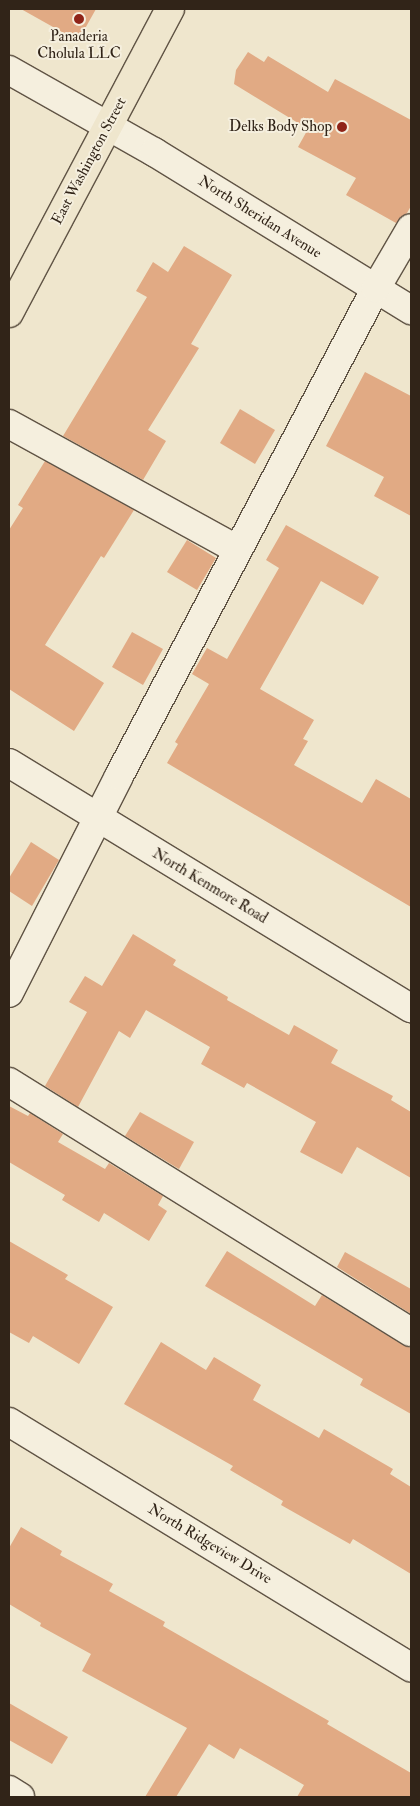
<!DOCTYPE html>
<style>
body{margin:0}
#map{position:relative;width:420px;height:1806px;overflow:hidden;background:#efe6cd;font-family:"IM FELL Double Pica",serif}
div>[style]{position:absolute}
.building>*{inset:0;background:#e1aa84}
.roads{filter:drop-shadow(1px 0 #605445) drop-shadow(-1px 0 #605445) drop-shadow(0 1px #605445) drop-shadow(0 -1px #605445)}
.minor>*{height:28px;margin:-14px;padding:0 14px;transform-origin:14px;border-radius:14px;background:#f5efde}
.major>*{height:28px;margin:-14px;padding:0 14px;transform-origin:14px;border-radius:14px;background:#efe6cd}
.dots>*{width:14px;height:14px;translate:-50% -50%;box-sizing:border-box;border:2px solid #f5efde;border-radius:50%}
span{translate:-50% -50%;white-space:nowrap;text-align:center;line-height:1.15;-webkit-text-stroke:4px #f5efde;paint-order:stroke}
.poi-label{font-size:15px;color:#312418}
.right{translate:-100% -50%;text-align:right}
.street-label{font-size:15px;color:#312418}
.frame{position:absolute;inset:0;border:10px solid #312418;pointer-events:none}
</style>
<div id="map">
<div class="building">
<i style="clip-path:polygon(21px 9px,96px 9px,78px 41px)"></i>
<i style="clip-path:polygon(248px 52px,264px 62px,268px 56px,328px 92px,335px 79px,411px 120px,411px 206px,407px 213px,396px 223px,346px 195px,356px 178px,298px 147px,308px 129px,234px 84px,236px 70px)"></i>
<i style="clip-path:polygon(184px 246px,232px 275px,191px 344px,199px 348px,148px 430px,166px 441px,143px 480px,63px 436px,147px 297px,136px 291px,153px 262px,168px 272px)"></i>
<i style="clip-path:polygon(365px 372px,411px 396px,411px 516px,374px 496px,384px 477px,326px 446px)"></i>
<i style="clip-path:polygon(240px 409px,275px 430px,255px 464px,220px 443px)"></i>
<i style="clip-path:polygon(45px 461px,134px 510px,104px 558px,101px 556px,45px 645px,104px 683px,74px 731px,9px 689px,9px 530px,23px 508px,18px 505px)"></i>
<i style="clip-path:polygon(286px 525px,379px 577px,363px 605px,321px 581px,260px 689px,314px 720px,303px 739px,308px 741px,294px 765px,362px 803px,376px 779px,411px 799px,411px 907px,167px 763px,178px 744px,175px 742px,209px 684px,192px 674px,207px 648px,227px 659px,279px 568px,266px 560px)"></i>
<i style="clip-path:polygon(187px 540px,216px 558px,197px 590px,167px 572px)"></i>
<i style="clip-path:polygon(132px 632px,163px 649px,143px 685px,112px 667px)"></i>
<i style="clip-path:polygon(31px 842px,59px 860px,32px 906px,9px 891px,9px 878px)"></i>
<i style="clip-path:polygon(133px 934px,176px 960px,173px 965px,228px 997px,227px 1000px,289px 1035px,294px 1025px,338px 1050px,331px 1063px,393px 1096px,391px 1100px,411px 1112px,411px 1178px,357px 1147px,342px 1174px,300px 1152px,316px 1122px,247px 1083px,244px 1088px,201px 1064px,210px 1047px,146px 1010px,130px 1038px,119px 1031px,78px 1107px,45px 1086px,87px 1012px,69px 1002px,85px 976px,102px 986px)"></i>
<i style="clip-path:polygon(9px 1106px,28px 1116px,30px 1113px,63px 1134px,58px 1142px,105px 1169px,109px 1163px,163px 1196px,158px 1205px,167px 1211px,149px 1241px,104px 1213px,99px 1222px,62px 1200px,65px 1195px,9px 1162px)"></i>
<i style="clip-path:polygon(140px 1112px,194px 1142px,179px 1169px,125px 1136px)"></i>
<i style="clip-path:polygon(9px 1241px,68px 1275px,65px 1279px,113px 1307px,79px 1364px,33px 1336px,29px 1343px,9px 1332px)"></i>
<i style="clip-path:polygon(227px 1251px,315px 1306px,322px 1295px,403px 1345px,411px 1348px,411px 1414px,360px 1385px,363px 1379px,205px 1286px)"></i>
<i style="clip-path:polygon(345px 1252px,411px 1289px,411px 1314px,337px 1267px)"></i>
<i style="clip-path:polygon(161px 1342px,206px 1370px,214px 1357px,261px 1385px,253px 1400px,319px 1438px,324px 1429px,393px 1469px,390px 1474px,411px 1487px,411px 1574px,353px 1539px,350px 1544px,281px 1505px,283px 1501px,230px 1470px,233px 1466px,124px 1404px)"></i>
<i style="clip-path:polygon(21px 1527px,62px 1551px,60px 1555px,113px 1584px,109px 1591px,165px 1622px,163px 1626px,329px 1721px,327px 1724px,411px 1773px,411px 1797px,297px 1797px,304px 1785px,240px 1748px,234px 1759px,209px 1744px,176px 1797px,145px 1797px,187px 1728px,82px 1671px,91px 1654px,40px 1626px,41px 1623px,9px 1604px,9px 1548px)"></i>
<i style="clip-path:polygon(9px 1703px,68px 1737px,52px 1764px,9px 1740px)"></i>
</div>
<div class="roads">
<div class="minor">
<i style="left:9px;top:70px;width:167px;rotate:29.5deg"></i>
<i style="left:154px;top:152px;width:302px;rotate:31.6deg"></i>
<i style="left:9px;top:424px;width:261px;rotate:28.8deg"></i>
<i style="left:9px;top:763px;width:471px;rotate:31.4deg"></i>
<i style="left:9px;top:993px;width:243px;rotate:-63.1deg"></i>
<i style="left:119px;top:776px;width:552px;rotate:-62.23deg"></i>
<i style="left:376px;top:288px;width:69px;rotate:-59.7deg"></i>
<i style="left:9px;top:1082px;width:473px;rotate:31.9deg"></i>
<i style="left:9px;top:1422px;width:471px;rotate:31.4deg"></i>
<i style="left:9px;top:1790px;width:13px;rotate:32deg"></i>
</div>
<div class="major">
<i style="left:9px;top:313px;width:344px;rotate:-62.1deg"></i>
</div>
</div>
<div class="dots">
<i style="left:79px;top:19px;background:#8f2418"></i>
<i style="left:342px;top:127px;background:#8f2418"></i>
</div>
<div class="poi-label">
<span style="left:79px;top:45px">Panaderia<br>Cholula LLC</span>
<span class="right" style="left:332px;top:127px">Delks Body Shop</span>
</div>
<div class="street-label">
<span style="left:89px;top:161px;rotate:-62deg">East Washington Street</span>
<span style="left:260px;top:217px;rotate:32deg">North Sheridan Avenue</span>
<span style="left:210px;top:886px;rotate:31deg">North Kenmore Road</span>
<span style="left:210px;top:1544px;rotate:31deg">North Ridgeview Drive</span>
</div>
<div class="frame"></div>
</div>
